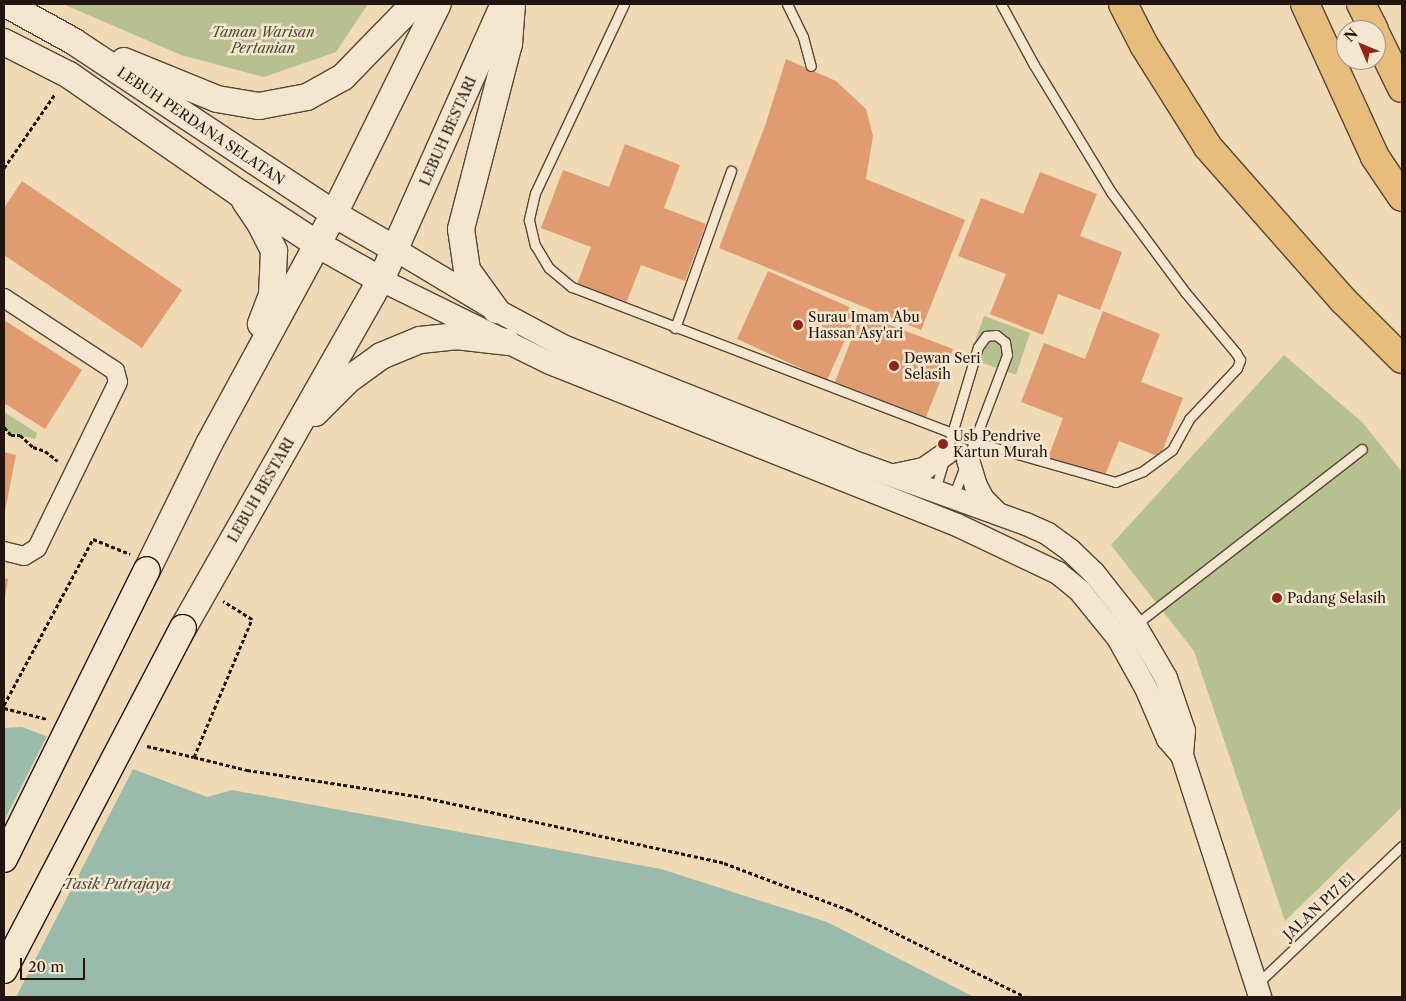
<!DOCTYPE html>
<style>
body{margin:0}
#map{position:relative;width:1406px;height:1001px;overflow:hidden;background:#f0d9b5;font-family:"Libre Caslon Text",serif}
div>[style]{position:absolute}
.green>*{inset:0;background:#b7c08f}
.water>*{inset:0;background:#9abaab}
.pier>*{inset:0;background:#f0d9b5}
.building>*{inset:0;background:#e19b71}
.path>*{height:3px;margin-top:-1.5px;transform-origin:0;background:repeating-linear-gradient(90deg,#22150f 0 4px,transparent 0 6.5px)}
.roads{filter:drop-shadow(1px 0 #564638) drop-shadow(-1px 0 #564638) drop-shadow(0 1px #564638) drop-shadow(0 -1px #564638)}
.service>*{height:9px;margin:-4.5px;padding:0 4.5px;transform-origin:4.5px;border-radius:4.5px;background:#f5e6cf}
.minor>*{height:18px;margin:-9px;padding:0 9px;transform-origin:9px;border-radius:9px;background:#f5e6cf}
.tertiary>*{height:22px;margin:-11px;padding:0 11px;transform-origin:11px;border-radius:11px;background:#f5e6cf}
.secondary>*{height:26px;margin:-13px;padding:0 13px;transform-origin:13px;border-radius:13px;background:#f5e6cf}
.primary>*{height:28px;margin:-14px;padding:0 14px;transform-origin:14px;border-radius:14px;background:#e8bc7a}
.bridges{filter:drop-shadow(1px 0 #22150f) drop-shadow(-1px 0 #22150f) drop-shadow(0 1px #22150f) drop-shadow(0 -1px #22150f)}
.secondary-bridge>*{height:26px;margin:-13px;padding:0 13px;transform-origin:13px;border-radius:13px;background:#f5e6cf}
.dots>*{width:14px;height:14px;translate:-50% -50%;box-sizing:border-box;border:2px solid #f5e6cf;border-radius:50%}
span{translate:-50% -50%;white-space:nowrap;text-align:center;line-height:1.15;-webkit-text-stroke:5px #f5e6cf;paint-order:stroke}
.park-label{font-size:14px;color:#4f4835;font-style:italic}
.street-label{font-size:14px;color:#22150f}
.poi-label{font-size:14px;color:#22150f}
.left{translate:0 -50%;text-align:left}
.water-label{font-size:15px;color:#4c4f46;font-style:italic}
.frame{position:absolute;inset:0;border:5px solid #22150f;pointer-events:none}
.north{position:absolute;left:1336px;top:20px;width:50px;height:50px;box-sizing:border-box;background:#f5e6cf;border:1px solid #a19282;border-radius:50%;rotate:315deg;font-size:14px;font-weight:700;line-height:20px;text-align:center;color:#22150f}
.north::after{content:'';display:block;margin:auto;width:18px;height:22px;background:#8f2418;clip-path:polygon(50% 0,100% 100%,50% 72%,0 100%)}
.scale{position:absolute;left:20px;top:958px;width:65px;height:22px;box-sizing:border-box;border:2px solid #22150f;border-top:0;padding-left:6px;font-size:15px;line-height:18px;white-space:nowrap;color:#22150f;-webkit-text-stroke:4px #f5e6cf;paint-order:stroke}
</style>
<div id="map">
<div class="green">
<i style="clip-path:polygon(63px 4px,368px 4px,336px 52px,264px 77px,181px 55px)"></i>
<i style="clip-path:polygon(984px 316px,1030px 333px,1016px 375px,969px 358px)"></i>
<i style="clip-path:polygon(1284px 355px,1363px 423px,1402px 472px,1402px 807px,1285px 921px,1194px 651px,1111px 545px)"></i>
<i style="clip-path:polygon(4px 412px,37px 433px,35px 439px,4px 431px)"></i>
</div>
<div class="water">
<i style="clip-path:polygon(22px 727px,207px 797px,232px 790px,661px 869px,827px 922px,974px 997px,4px 997px,4px 728px)"></i>
</div>
<div class="pier">
<i style="clip-path:polygon(48px 734px,134px 767px,16px 997px,4px 997px,4px 821px)"></i>
</div>
<div class="building">
<i style="clip-path:polygon(786px 59px,836px 81px,866px 109px,873px 136px,866px 179px,965px 220px,921px 330px,719px 248px,766px 123px)"></i>
<i style="clip-path:polygon(625px 144px,680px 165px,664px 208px,706px 224px,685px 281px,641px 265px,625px 306px,576px 287px,591px 247px,541px 228px,563px 170px,609px 187px)"></i>
<i style="clip-path:polygon(1040px 172px,1097px 194px,1080px 236px,1122px 252px,1100px 310px,1058px 294px,1043px 335px,990px 314px,1006px 274px,958px 256px,981px 198px,1023px 214px)"></i>
<i style="clip-path:polygon(22px 181px,182px 290px,142px 348px,4px 255px,4px 208px)"></i>
<i style="clip-path:polygon(768px 271px,858px 311px,827px 380px,737px 339px)"></i>
<i style="clip-path:polygon(1103px 311px,1160px 334px,1141px 382px,1183px 398px,1160px 457px,1119px 441px,1103px 480px,1048px 458px,1063px 418px,1021px 402px,1044px 343px,1085px 359px)"></i>
<i style="clip-path:polygon(861px 314px,953px 349px,926px 417px,835px 382px)"></i>
<i style="clip-path:polygon(4px 320px,82px 370px,45px 429px,4px 403px)"></i>
<i style="clip-path:polygon(4px 452px,16px 455px,5px 511px,4px 511px)"></i>
<i style="clip-path:polygon(4px 578px,8px 579px,5px 597px,4px 597px)"></i>
</div>
<div class="path">
<i style="left:4px;top:168px;width:90px;rotate:-55.4deg"></i>
<i style="left:4px;top:427px;width:11px;rotate:49deg"></i>
<i style="left:11px;top:435px;width:9px"></i>
<i style="left:20px;top:435px;width:18px;rotate:43deg"></i>
<i style="left:33px;top:447px;width:13px;rotate:18deg"></i>
<i style="left:45px;top:451px;width:16px;rotate:38deg"></i>
<i style="left:4px;top:705px;width:188px;rotate:-61.8deg"></i>
<i style="left:93px;top:539px;width:40px;rotate:22deg"></i>
<i style="left:4px;top:708px;width:44px;rotate:14.3deg"></i>
<i style="left:147px;top:746px;width:48px;rotate:13.2deg"></i>
<i style="left:194px;top:757px;width:150px;rotate:-67.2deg"></i>
<i style="left:252px;top:619px;width:34px;rotate:-148deg"></i>
<i style="left:194px;top:757px;width:55px;rotate:13.8deg"></i>
<i style="left:247px;top:770px;width:182px;rotate:8.8deg"></i>
<i style="left:427px;top:798px;width:304px;rotate:12.3deg"></i>
<i style="left:724px;top:863px;width:134px;rotate:20.6deg"></i>
<i style="left:849px;top:910px;width:197px;rotate:26.2deg"></i>
</div>
<div class="roads">
<div class="service">
<i style="left:624px;top:4px;width:209px;rotate:115.2deg"></i>
<i style="left:535px;top:193px;width:28px;rotate:103deg"></i>
<i style="left:529px;top:220px;width:26px;rotate:77deg"></i>
<i style="left:535px;top:245px;width:27px;rotate:59deg"></i>
<i style="left:549px;top:268px;width:30px;rotate:40deg"></i>
<i style="left:572px;top:287px;width:432px;rotate:21deg"></i>
<i style="left:975px;top:442px;width:146px;rotate:15.9deg"></i>
<i style="left:1115px;top:482px;width:30px;rotate:-21deg"></i>
<i style="left:1143px;top:471px;width:36px;rotate:-36deg"></i>
<i style="left:1172px;top:450px;width:35px;rotate:-61deg"></i>
<i style="left:1189px;top:419px;width:70px;rotate:-46.7deg"></i>
<i style="left:1237px;top:368px;width:9px;rotate:-69deg"></i>
<i style="left:1240px;top:360px;width:8px;rotate:-120deg"></i>
<i style="left:1236px;top:353px;width:80px;rotate:-129.9deg"></i>
<i style="left:1185px;top:292px;width:124px;rotate:-126.5deg"></i>
<i style="left:1111px;top:192px;width:149px;rotate:-121.2deg"></i>
<i style="left:1034px;top:65px;width:69px;rotate:-118.4deg"></i>
<i style="left:787px;top:4px;width:37px;rotate:64deg"></i>
<i style="left:803px;top:37px;width:30px;rotate:75deg"></i>
<i style="left:675px;top:328px;width:167px;rotate:-70.4deg"></i>
<i style="left:935px;top:490px;width:149px;rotate:-73.3deg"></i>
<i style="left:978px;top:347px;width:14px;rotate:-54deg"></i>
<i style="left:986px;top:336px;width:10px;rotate:-6deg"></i>
<i style="left:996px;top:335px;width:11px;rotate:38deg"></i>
<i style="left:1005px;top:342px;width:13px;rotate:81deg"></i>
<i style="left:1007px;top:355px;width:152px;rotate:110.8deg"></i>
<i style="left:1135px;top:625px;width:287px;rotate:-37.8deg"></i>
<i style="left:1257px;top:984px;width:200px;rotate:-43.6deg"></i>
</div>
<div class="minor">
<i style="left:4px;top:298px;width:133px;rotate:33.3deg"></i>
<i style="left:115px;top:371px;width:11px;rotate:75deg"></i>
<i style="left:118px;top:382px;width:185px;rotate:116deg"></i>
<i style="left:37px;top:548px;width:15px;rotate:148deg"></i>
<i style="left:24px;top:556px;width:21px;rotate:-166deg"></i>
</div>
<div class="tertiary">
<i style="left:396px;top:250px;width:117px;rotate:31deg"></i>
<i style="left:496px;top:310px;width:76px;rotate:28.2deg"></i>
<i style="left:563px;top:346px;width:308px;rotate:21.7deg"></i>
<i style="left:849px;top:460px;width:188px;rotate:19.9deg"></i>
<i style="left:1026px;top:524px;width:24px;rotate:24deg"></i>
<i style="left:1048px;top:534px;width:27px;rotate:36deg"></i>
<i style="left:1070px;top:550px;width:33px;rotate:44deg"></i>
<i style="left:1094px;top:573px;width:66px;rotate:51.7deg"></i>
<i style="left:1135px;top:625px;width:61px;rotate:59.7deg"></i>
<i style="left:1166px;top:678px;width:56px;rotate:71.2deg"></i>
<i style="left:1184px;top:731px;width:24px;rotate:95deg"></i>
<i style="left:381px;top:280px;width:188px;rotate:26.2deg"></i>
<i style="left:550px;top:363px;width:438px;rotate:21.7deg"></i>
<i style="left:957px;top:525px;width:112px;rotate:25.4deg"></i>
<i style="left:1058px;top:573px;width:28px;rotate:39deg"></i>
<i style="left:1080px;top:591px;width:60px;rotate:51deg"></i>
<i style="left:1118px;top:638px;width:57px;rotate:60.8deg"></i>
<i style="left:1146px;top:688px;width:56px;rotate:66.7deg"></i>
<i style="left:1168px;top:739px;width:21px;rotate:49deg"></i>
<i style="left:1182px;top:755px;width:254px;rotate:72.1deg"></i>
<i style="left:968px;top:460px;width:27px;rotate:73deg"></i>
<i style="left:976px;top:486px;width:15px;rotate:62deg"></i>
<i style="left:983px;top:499px;width:18px;rotate:45deg"></i>
<i style="left:895px;top:475px;width:30px;rotate:-12deg"></i>
<i style="left:924px;top:469px;width:28px;rotate:-35deg"></i>
</div>
<div class="secondary">
<i style="left:6px;top:4px;width:77px;rotate:28.9deg"></i>
<i style="left:73px;top:41px;width:313px;rotate:33.5deg"></i>
<i style="left:334px;top:214px;width:72px;rotate:30.1deg"></i>
<i style="left:4px;top:42px;width:73px;rotate:26.9deg"></i>
<i style="left:69px;top:75px;width:207px;rotate:34.8deg"></i>
<i style="left:239px;top:193px;width:93px;rotate:33.2deg"></i>
<i style="left:317px;top:244px;width:73px;rotate:29.4deg"></i>
<i style="left:124px;top:61px;width:100px;rotate:22.2deg"></i>
<i style="left:217px;top:99px;width:43px;rotate:9.5deg"></i>
<i style="left:259px;top:106px;width:49px;rotate:-10.6deg"></i>
<i style="left:307px;top:97px;width:41px;rotate:-29.1deg"></i>
<i style="left:343px;top:77px;width:102px;rotate:-45.8deg"></i>
<i style="left:245px;top:201px;width:29px;rotate:56deg"></i>
<i style="left:261px;top:225px;width:29px;rotate:63deg"></i>
<i style="left:274px;top:251px;width:44px;rotate:92.6deg"></i>
<i style="left:272px;top:295px;width:31px;rotate:111deg"></i>
<i style="left:496px;top:310px;width:49px;rotate:-125.9deg"></i>
<i style="left:467px;top:270px;width:41px;rotate:-98.3deg"></i>
<i style="left:461px;top:229px;width:191px;rotate:-75.5deg"></i>
<i style="left:509px;top:44px;width:40px;rotate:-85.7deg"></i>
<i style="left:315px;top:413px;width:47px;rotate:-45deg"></i>
<i style="left:348px;top:380px;width:41px;rotate:-36deg"></i>
<i style="left:381px;top:356px;width:42px;rotate:-22.3deg"></i>
<i style="left:420px;top:340px;width:36px;rotate:-6deg"></i>
<i style="left:456px;top:336px;width:51px;rotate:6.7deg"></i>
<i style="left:147px;top:570px;width:140px;rotate:-63.8deg"></i>
<i style="left:209px;top:444px;width:262px;rotate:-61.5deg"></i>
<i style="left:334px;top:214px;width:234px;rotate:-63.7deg"></i>
<i style="left:183px;top:628px;width:400px;rotate:-60.4deg"></i>
<i style="left:381px;top:280px;width:302px;rotate:-66deg"></i>
</div>
<div class="primary">
<i style="left:1123px;top:4px;width:46px;rotate:62.9deg"></i>
<i style="left:1144px;top:45px;width:120px;rotate:57.9deg"></i>
<i style="left:1208px;top:147px;width:204px;rotate:48.6deg"></i>
<i style="left:1343px;top:300px;width:83px;rotate:45deg"></i>
<i style="left:1305px;top:4px;width:168px;rotate:65.4deg"></i>
<i style="left:1375px;top:157px;width:48px;rotate:56deg"></i>
<i style="left:1361px;top:4px;width:29px;rotate:63deg"></i>
<i style="left:1376px;top:35px;width:59px;rotate:63.9deg"></i>
</div>
</div>
<div class="bridges">
<div class="secondary-bridge">
<i style="left:4px;top:859px;width:322px;rotate:-63.7deg"></i>
<i style="left:4px;top:970px;width:386px;rotate:-62.4deg"></i>
</div>
</div>
<div class="dots">
<i style="left:798px;top:325px;background:#8f2418"></i>
<i style="left:894px;top:366px;background:#8f2418"></i>
<i style="left:943px;top:444px;background:#8f2418"></i>
<i style="left:1277px;top:598px;background:#8f2418"></i>
</div>
<div class="park-label">
<span style="left:263px;top:40px">Taman Warisan<br>Pertanian</span>
</div>
<div class="street-label">
<span style="left:201px;top:126px;rotate:34deg">LEBUH PERDANA SELATAN</span>
<span style="left:448px;top:131px;rotate:-66deg">LEBUH BESTARI</span>
<span style="left:261px;top:490px;rotate:-60deg">LEBUH BESTARI</span>
<span style="left:1319px;top:906px;rotate:-43deg">JALAN P17 E1</span>
</div>
<div class="poi-label">
<span class="left" style="left:808px;top:325px">Surau Imam Abu<br>Hassan Asy'ari</span>
<span class="left" style="left:904px;top:366px">Dewan Seri<br>Selasih</span>
<span class="left" style="left:953px;top:444px">Usb Pendrive<br>Kartun Murah</span>
<span class="left" style="left:1287px;top:598px">Padang Selasih</span>
</div>
<div class="water-label">
<span style="left:117px;top:884px">Tasik Putrajaya</span>
</div>
<div class="frame"></div>
<div class="north">N</div>
<div class="scale">20 m</div>
</div>
